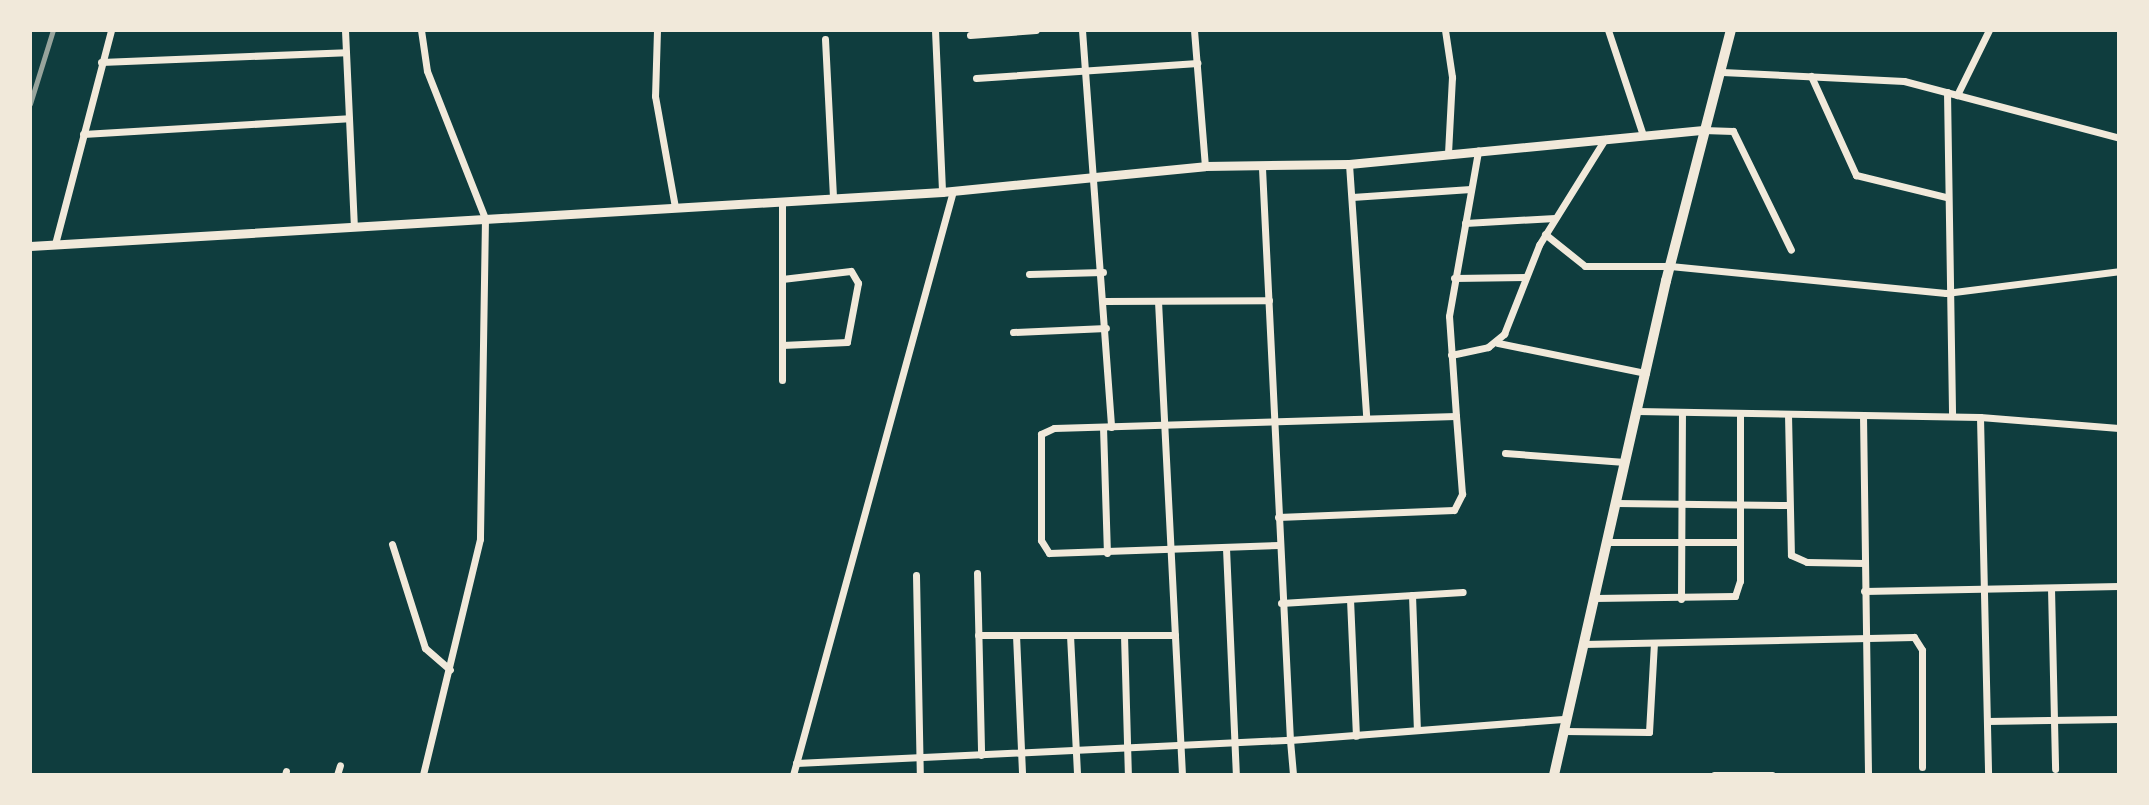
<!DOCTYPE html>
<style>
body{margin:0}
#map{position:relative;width:2149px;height:805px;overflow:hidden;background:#0f3d3e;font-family:"Sofia Sans Condensed",sans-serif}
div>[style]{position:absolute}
.minor>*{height:7px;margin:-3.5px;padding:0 3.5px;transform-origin:3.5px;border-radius:3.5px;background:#f1e9da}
.tertiary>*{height:9px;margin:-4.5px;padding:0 4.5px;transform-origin:4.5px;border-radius:4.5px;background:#f1e9da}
.primary>*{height:10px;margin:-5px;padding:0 5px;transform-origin:5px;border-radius:5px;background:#f1e9da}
.rail>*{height:4.5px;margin:-2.25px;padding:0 2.25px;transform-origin:2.25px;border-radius:2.25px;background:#97a49c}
span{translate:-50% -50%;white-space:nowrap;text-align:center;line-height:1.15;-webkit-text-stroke:5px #f1e9da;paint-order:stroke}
.frame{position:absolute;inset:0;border:32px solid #f1e9da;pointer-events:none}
</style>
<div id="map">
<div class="minor">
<i style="left:345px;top:30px;width:196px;rotate:87.4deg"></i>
<i style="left:421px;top:30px;width:41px;rotate:81.7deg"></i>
<i style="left:427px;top:71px;width:158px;rotate:68.5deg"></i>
<i style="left:485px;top:218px;width:321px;rotate:90.9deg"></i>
<i style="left:480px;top:539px;width:243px;rotate:103.6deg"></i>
<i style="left:657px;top:30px;width:66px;rotate:91.7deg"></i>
<i style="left:655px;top:96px;width:113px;rotate:79.8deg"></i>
<i style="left:935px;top:30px;width:162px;rotate:87.5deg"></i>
<i style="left:1082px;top:30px;width:398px;rotate:85.8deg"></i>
<i style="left:1194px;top:30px;width:136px;rotate:85.4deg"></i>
<i style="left:1445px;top:30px;width:48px;rotate:81.5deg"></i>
<i style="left:1452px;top:77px;width:77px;rotate:93deg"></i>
<i style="left:1608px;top:30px;width:111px;rotate:71.6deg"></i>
<i style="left:970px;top:35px;width:66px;rotate:-4.3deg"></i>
<i style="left:825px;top:39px;width:159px;rotate:87.1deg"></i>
<i style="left:101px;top:62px;width:245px;rotate:-2.3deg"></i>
<i style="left:1722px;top:72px;width:182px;rotate:2.8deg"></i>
<i style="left:1904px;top:81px;width:222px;rotate:14.8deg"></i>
<i style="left:1811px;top:76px;width:109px;rotate:65.6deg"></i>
<i style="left:1856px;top:175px;width:93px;rotate:13.7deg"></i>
<i style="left:976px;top:78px;width:222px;rotate:-3.9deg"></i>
<i style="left:1947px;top:92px;width:324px;rotate:89.1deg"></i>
<i style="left:1957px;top:95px;width:72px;rotate:-63.8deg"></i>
<i style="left:1703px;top:130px;width:30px;rotate:2deg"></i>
<i style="left:1733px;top:131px;width:132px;rotate:64deg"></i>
<i style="left:83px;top:134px;width:266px;rotate:-3.4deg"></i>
<i style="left:1349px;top:164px;width:253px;rotate:86.1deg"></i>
<i style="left:1262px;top:168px;width:573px;rotate:87.2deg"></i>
<i style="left:1290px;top:740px;width:277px;rotate:-4.4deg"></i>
<i style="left:1352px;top:197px;width:119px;rotate:-3.8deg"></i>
<i style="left:782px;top:201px;width:179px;rotate:90deg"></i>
<i style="left:1465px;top:223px;width:90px;rotate:-3.2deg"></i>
<i style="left:1545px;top:234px;width:51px;rotate:38.7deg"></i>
<i style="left:1585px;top:266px;width:85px"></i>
<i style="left:1670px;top:266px;width:277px;rotate:5.6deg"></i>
<i style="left:1946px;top:293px;width:174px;rotate:-7.2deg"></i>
<i style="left:55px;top:244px;width:221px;rotate:-75.3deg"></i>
<i style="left:1029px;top:274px;width:74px;rotate:-1.5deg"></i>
<i style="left:1454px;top:278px;width:71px;rotate:-0.8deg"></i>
<i style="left:782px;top:279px;width:69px;rotate:-6.6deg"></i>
<i style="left:851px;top:271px;width:14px;rotate:60deg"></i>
<i style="left:858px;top:283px;width:60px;rotate:100.6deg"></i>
<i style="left:847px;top:342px;width:65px;rotate:177.4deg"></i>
<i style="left:1105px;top:301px;width:164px;rotate:-0.3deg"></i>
<i style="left:1158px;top:301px;width:475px;rotate:87.1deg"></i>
<i style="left:1013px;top:332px;width:93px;rotate:-2.5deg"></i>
<i style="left:1498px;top:343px;width:151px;rotate:11.5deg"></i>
<i style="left:1451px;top:355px;width:38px;rotate:-12deg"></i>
<i style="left:1488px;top:347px;width:21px;rotate:-39deg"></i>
<i style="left:1504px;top:334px;width:96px;rotate:-68.5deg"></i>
<i style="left:1539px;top:245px;width:125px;rotate:-58.1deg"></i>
<i style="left:1637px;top:411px;width:343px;rotate:1deg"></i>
<i style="left:1980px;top:417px;width:139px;rotate:4.5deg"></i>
<i style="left:1788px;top:414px;width:141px;rotate:88.8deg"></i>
<i style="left:1791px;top:555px;width:17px;rotate:24deg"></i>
<i style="left:1807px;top:562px;width:57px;rotate:1deg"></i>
<i style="left:1863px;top:415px;width:360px;rotate:89.2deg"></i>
<i style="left:1980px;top:417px;width:356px;rotate:88.7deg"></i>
<i style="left:1103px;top:427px;width:126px;rotate:88.2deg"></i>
<i style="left:1505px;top:453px;width:120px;rotate:4.3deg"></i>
<i style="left:1616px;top:503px;width:173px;rotate:0.7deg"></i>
<i style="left:1278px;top:517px;width:176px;rotate:-2.3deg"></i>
<i style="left:1454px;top:510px;width:18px;rotate:-63deg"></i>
<i style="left:1462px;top:494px;width:78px;rotate:-94.4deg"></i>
<i style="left:1607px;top:542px;width:133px"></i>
<i style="left:392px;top:544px;width:109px;rotate:72.4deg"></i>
<i style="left:425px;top:648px;width:33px;rotate:41deg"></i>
<i style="left:1279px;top:545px;width:230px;rotate:178deg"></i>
<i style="left:1049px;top:553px;width:15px;rotate:-122deg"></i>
<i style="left:1041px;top:540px;width:106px;rotate:-90deg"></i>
<i style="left:1041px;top:434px;width:14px;rotate:-25deg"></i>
<i style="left:1054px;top:428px;width:402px;rotate:-1.7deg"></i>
<i style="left:1456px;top:416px;width:100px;rotate:-94deg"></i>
<i style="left:1449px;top:316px;width:168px;rotate:-80deg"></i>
<i style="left:1226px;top:548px;width:227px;rotate:87.5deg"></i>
<i style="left:977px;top:573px;width:182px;rotate:88.7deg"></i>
<i style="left:916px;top:575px;width:200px;rotate:88.9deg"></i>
<i style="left:2051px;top:588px;width:181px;rotate:88.7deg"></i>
<i style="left:1864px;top:591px;width:255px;rotate:-1.1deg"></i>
<i style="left:1412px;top:595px;width:135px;rotate:87.9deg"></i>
<i style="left:1594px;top:598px;width:141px;rotate:-0.8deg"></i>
<i style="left:1735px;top:596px;width:16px;rotate:-72deg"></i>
<i style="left:1740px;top:581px;width:166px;rotate:-90deg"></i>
<i style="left:1350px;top:599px;width:137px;rotate:87.5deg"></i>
<i style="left:1681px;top:599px;width:186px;rotate:-89.7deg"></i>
<i style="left:1281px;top:603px;width:182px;rotate:-3.5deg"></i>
<i style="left:978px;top:635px;width:197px"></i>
<i style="left:1016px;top:635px;width:140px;rotate:87.5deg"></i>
<i style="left:1070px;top:635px;width:140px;rotate:87.1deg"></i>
<i style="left:1124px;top:635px;width:140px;rotate:88.4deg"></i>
<i style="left:1583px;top:644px;width:331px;rotate:-1.2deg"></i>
<i style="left:1914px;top:637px;width:15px;rotate:58deg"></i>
<i style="left:1922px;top:650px;width:117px;rotate:90deg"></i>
<i style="left:1987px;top:721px;width:132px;rotate:-0.9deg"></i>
<i style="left:1564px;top:731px;width:85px;rotate:0.7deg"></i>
<i style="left:1649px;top:732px;width:89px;rotate:-86.8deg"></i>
<i style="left:796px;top:763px;width:495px;rotate:-2.7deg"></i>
<i style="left:1290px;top:740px;width:35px;rotate:85deg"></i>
<i style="left:285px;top:775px;width:4px;rotate:-76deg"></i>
<i style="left:337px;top:775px;width:10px;rotate:-73deg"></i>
<i style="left:793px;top:775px;width:606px;rotate:-74.68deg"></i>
<i style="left:1714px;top:775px;width:58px"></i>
</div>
<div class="tertiary">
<i style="left:30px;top:246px;width:914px;rotate:-3.39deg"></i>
<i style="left:942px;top:192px;width:264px;rotate:-5.6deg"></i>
<i style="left:1205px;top:166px;width:144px;rotate:-0.8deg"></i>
<i style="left:1349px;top:164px;width:356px;rotate:-5.5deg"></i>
</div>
<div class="primary">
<i style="left:1554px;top:775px;width:507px;rotate:-77.23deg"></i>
<i style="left:1666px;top:281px;width:259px;rotate:-75.5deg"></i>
</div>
<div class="rail">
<i style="left:30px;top:104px;width:77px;rotate:-72.7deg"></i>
</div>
<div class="frame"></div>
</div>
